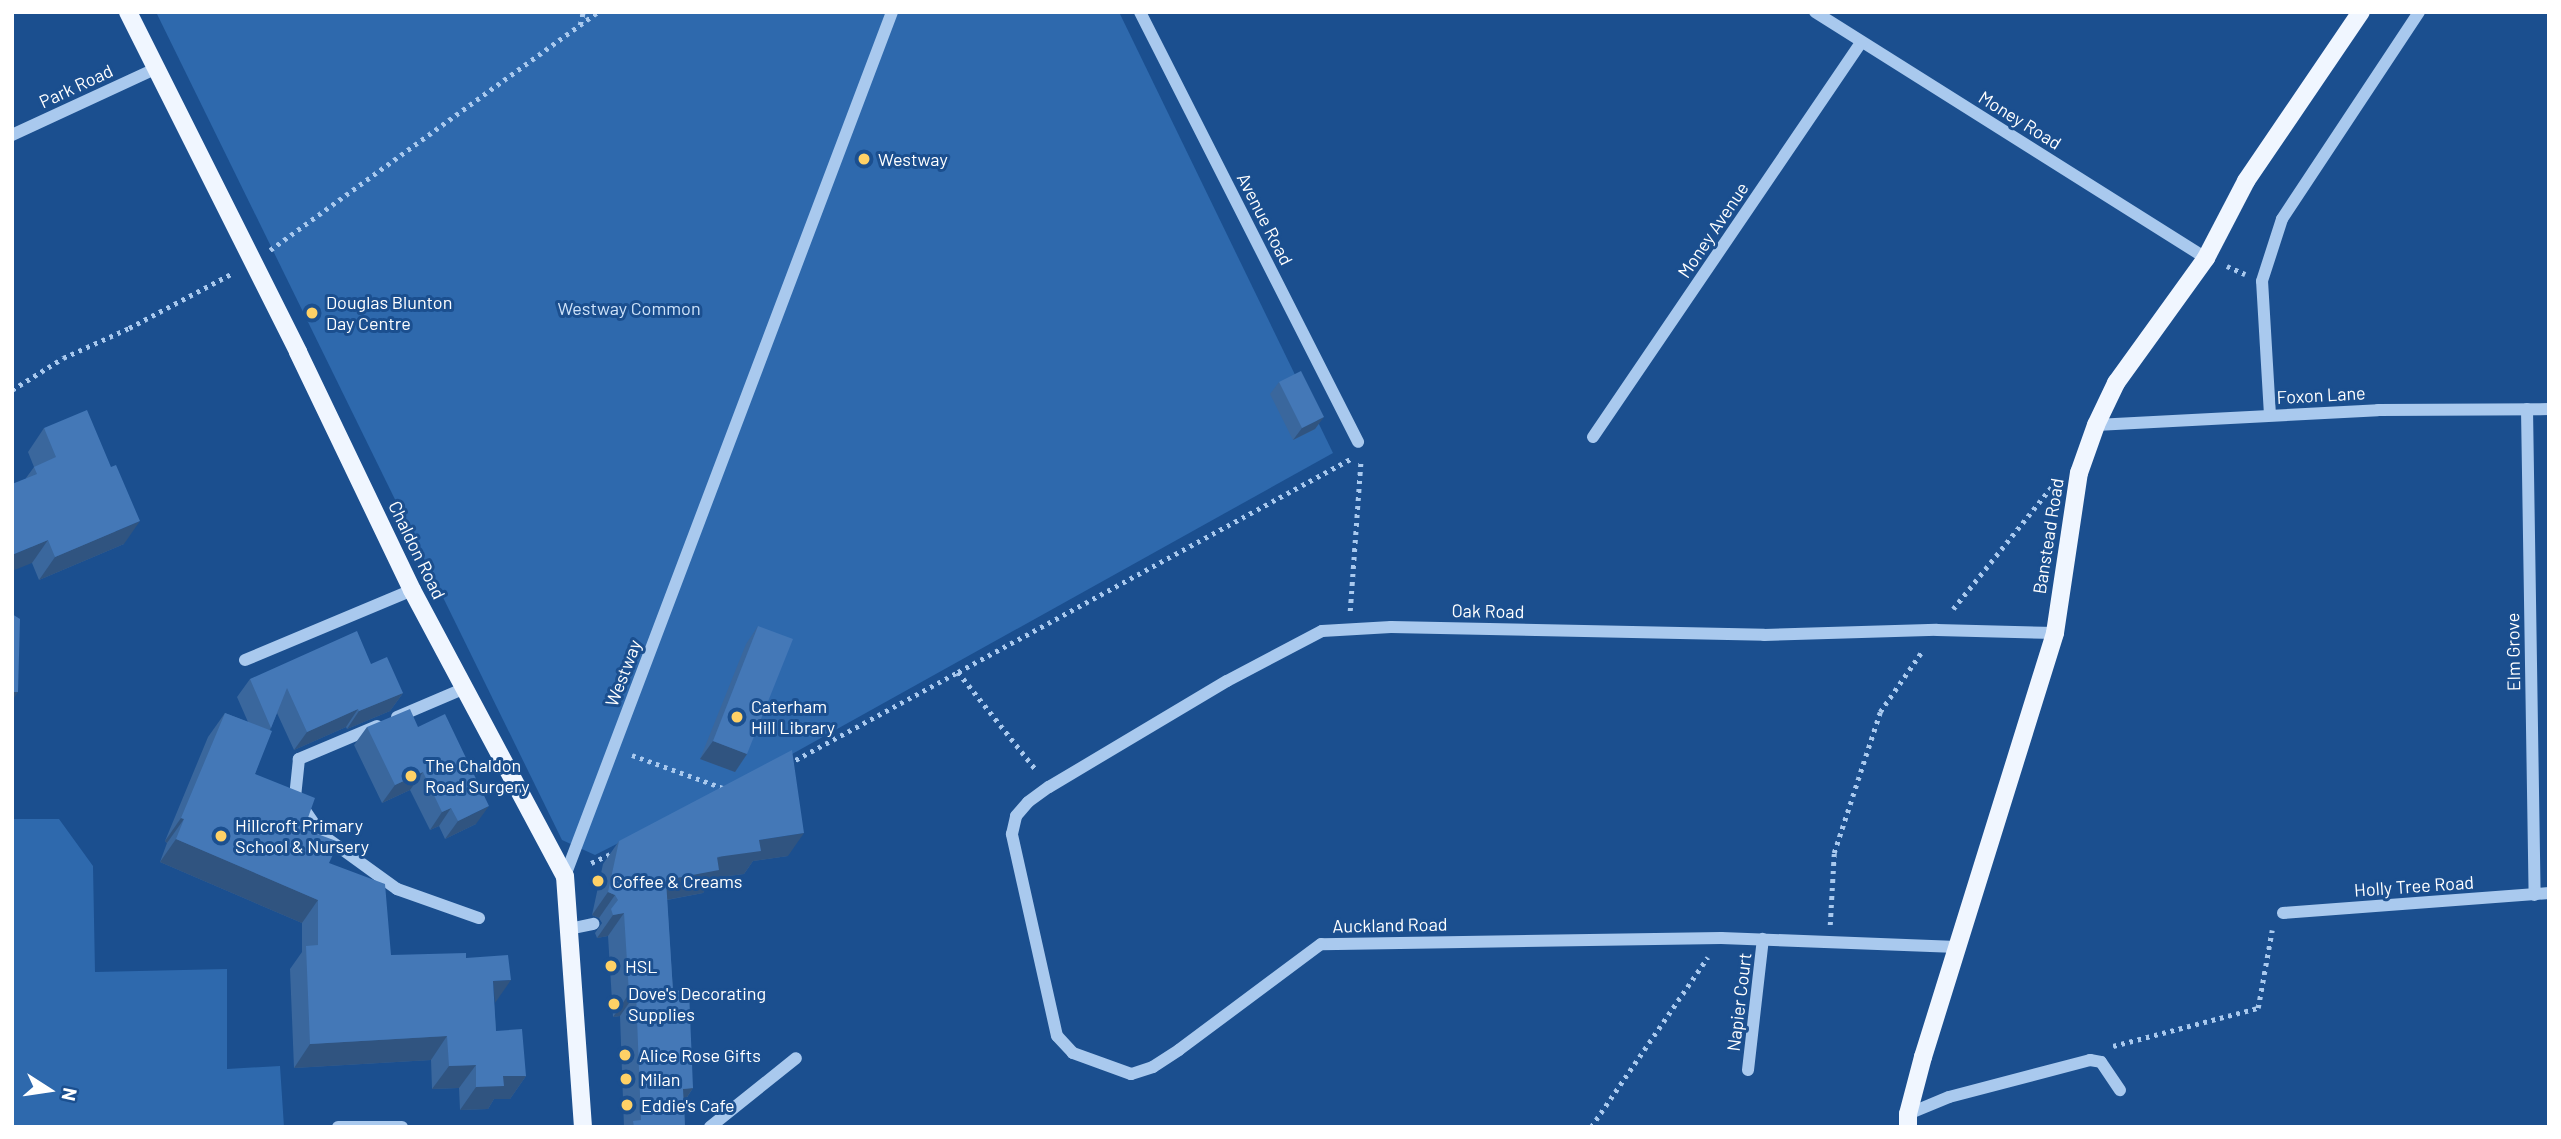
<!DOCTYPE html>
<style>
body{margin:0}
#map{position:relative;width:2561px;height:1139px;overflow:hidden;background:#1b4f8f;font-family:Barlow,sans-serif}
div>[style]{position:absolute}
.green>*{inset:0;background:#2e69ad}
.path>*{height:4.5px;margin-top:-2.25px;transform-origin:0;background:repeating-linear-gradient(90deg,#a9c9ee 0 3.5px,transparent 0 8.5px)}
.minor>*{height:12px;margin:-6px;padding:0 6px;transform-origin:6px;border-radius:6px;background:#a9c9ee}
.major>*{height:18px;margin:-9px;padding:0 9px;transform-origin:9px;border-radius:9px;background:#f0f6ff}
.wall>*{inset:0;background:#3a679d}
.shaded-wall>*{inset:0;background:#305480}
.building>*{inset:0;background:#4478b7}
.dots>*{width:19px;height:19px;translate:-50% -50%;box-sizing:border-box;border:4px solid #1b4f8f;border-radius:50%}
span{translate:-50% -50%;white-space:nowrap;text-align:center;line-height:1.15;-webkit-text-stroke:6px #1b4f8f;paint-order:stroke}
.street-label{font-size:18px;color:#fff}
.poi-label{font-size:18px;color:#fff}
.left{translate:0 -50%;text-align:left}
.park-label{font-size:18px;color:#cfe3fa}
.frame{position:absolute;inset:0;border:14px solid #fff;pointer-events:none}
.north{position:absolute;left:14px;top:1055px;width:70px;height:70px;-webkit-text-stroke:5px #1b4f8f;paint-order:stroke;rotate:102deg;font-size:19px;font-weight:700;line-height:28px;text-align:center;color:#fff}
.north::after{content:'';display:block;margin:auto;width:24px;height:32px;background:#fff;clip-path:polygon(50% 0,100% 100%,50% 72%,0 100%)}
</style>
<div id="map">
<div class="green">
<i style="clip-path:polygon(156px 12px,1119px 12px,1333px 453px,776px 763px,595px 855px,562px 840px)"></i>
<i style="clip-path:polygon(12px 819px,59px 819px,93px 866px,95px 972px,227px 969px,227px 1069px,280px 1066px,284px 1127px,12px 1127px)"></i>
</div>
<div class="path">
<i style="left:580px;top:25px;width:13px;rotate:-77deg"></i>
<i style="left:270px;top:250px;width:405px;rotate:-36deg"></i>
<i style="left:2227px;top:266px;width:20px;rotate:24deg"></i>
<i style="left:12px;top:390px;width:60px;rotate:-32.1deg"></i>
<i style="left:63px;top:358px;width:72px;rotate:-24.4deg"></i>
<i style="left:129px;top:328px;width:118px;rotate:-27.9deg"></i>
<i style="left:1953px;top:609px;width:159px;rotate:-51.1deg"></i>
<i style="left:1350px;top:611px;width:152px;rotate:-85.9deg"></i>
<i style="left:958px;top:672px;width:447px;rotate:-28.5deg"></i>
<i style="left:632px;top:755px;width:100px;rotate:19.9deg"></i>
<i style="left:788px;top:764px;width:193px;rotate:-28.4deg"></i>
<i style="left:958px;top:672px;width:127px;rotate:51.4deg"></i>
<i style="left:591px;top:863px;width:26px;rotate:-25deg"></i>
<i style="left:1830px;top:925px;width:72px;rotate:-86.8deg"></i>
<i style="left:1834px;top:853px;width:148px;rotate:-71.9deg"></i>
<i style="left:1880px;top:712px;width:75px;rotate:-55.3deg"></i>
<i style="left:2113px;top:1046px;width:150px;rotate:-14.7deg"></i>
<i style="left:2258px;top:1008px;width:79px;rotate:-79.8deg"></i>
<i style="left:1591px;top:1127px;width:206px;rotate:-55.5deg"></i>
</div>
<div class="minor">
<i style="left:1140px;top:12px;width:482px;rotate:63.1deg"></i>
<i style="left:1815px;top:12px;width:462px;rotate:32.2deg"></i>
<i style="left:12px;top:135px;width:157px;rotate:-24.8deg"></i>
<i style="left:2527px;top:409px;width:486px;rotate:89.1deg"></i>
<i style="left:2270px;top:415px;width:134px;rotate:-93.4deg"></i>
<i style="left:2262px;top:281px;width:65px;rotate:-72.1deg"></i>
<i style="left:2282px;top:219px;width:248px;rotate:-56.5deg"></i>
<i style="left:2096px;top:425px;width:282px;rotate:-3deg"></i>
<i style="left:2378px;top:410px;width:171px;rotate:-0.3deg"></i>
<i style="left:1593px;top:437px;width:477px;rotate:-55.8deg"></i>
<i style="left:245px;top:660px;width:181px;rotate:-22.7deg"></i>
<i style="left:397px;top:717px;width:74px;rotate:-23.1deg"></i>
<i style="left:377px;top:726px;width:85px;rotate:157.1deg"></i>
<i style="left:299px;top:759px;width:37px;rotate:96deg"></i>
<i style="left:295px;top:796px;width:46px;rotate:55.6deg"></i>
<i style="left:321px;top:834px;width:94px;rotate:35.9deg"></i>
<i style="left:397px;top:889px;width:87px;rotate:19.5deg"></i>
<i style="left:565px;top:876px;width:924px;rotate:-69.27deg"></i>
<i style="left:2283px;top:913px;width:267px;rotate:-4.3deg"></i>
<i style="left:569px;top:929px;width:25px;rotate:-12deg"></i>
<i style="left:1957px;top:947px;width:236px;rotate:-177.8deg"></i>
<i style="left:1721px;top:938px;width:400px;rotate:179.1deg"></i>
<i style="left:1321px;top:944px;width:177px;rotate:143.3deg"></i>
<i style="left:1179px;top:1050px;width:31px;rotate:147deg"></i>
<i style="left:1153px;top:1067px;width:23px;rotate:162deg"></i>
<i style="left:1131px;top:1074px;width:62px;rotate:-160.1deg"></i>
<i style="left:1073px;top:1053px;width:23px;rotate:-133deg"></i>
<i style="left:1057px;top:1036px;width:207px;rotate:-102.6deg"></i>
<i style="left:1012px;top:834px;width:18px;rotate:-77deg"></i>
<i style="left:1016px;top:816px;width:18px;rotate:-49deg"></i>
<i style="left:1028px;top:802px;width:26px;rotate:-36deg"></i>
<i style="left:1049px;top:787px;width:207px;rotate:-30.8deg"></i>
<i style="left:1227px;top:681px;width:107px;rotate:-27.8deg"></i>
<i style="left:1322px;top:631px;width:69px;rotate:-3.3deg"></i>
<i style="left:1391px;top:627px;width:373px;rotate:1.2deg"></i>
<i style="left:1764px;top:635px;width:173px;rotate:-1.7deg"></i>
<i style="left:1937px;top:630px;width:118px;rotate:1.5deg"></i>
<i style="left:1748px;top:1070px;width:132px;rotate:-83.5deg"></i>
<i style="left:1908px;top:1114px;width:44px;rotate:-22.5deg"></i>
<i style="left:1949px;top:1097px;width:146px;rotate:-14.7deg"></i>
<i style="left:2090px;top:1060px;width:11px;rotate:10deg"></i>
<i style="left:2101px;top:1062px;width:34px;rotate:56deg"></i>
<i style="left:338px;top:1127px;width:64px"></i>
<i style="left:710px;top:1127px;width:110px;rotate:-38.7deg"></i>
</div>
<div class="major">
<i style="left:128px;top:12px;width:380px;rotate:63.4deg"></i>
<i style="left:298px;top:352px;width:264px;rotate:64.4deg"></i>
<i style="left:412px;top:590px;width:324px;rotate:61.9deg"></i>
<i style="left:565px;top:876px;width:252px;rotate:85.9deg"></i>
<i style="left:1908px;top:1127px;width:13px;rotate:-90deg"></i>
<i style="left:1908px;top:1114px;width:59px;rotate:-75.3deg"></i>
<i style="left:1923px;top:1057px;width:444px;rotate:-72.7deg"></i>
<i style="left:2055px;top:633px;width:162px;rotate:-81.5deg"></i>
<i style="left:2079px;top:473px;width:51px;rotate:-70.5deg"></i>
<i style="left:2096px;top:425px;width:47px;rotate:-64.5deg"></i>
<i style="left:2116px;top:383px;width:154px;rotate:-54.2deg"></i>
<i style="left:2206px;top:258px;width:87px;rotate:-62.5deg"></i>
<i style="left:2246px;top:181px;width:204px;rotate:-55.8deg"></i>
</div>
<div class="wall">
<i style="clip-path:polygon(1279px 382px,1315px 429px,1293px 440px,1270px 394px)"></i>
<i style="clip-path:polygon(44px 428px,124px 544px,39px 580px,32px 563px,26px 478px,34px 467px,28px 452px)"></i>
<i style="clip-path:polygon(758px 626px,747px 754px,735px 772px,700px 759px,746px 644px)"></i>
<i style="clip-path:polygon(371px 664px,403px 693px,390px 711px,347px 729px,346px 727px,294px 750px,277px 713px,270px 730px,255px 774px,304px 829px,391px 955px,466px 958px,494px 1003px,496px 1031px,526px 1076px,510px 1099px,494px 1099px,488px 1109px,460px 1110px,459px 1088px,432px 1089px,431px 1060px,294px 1068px,290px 969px,302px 952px,302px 923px,160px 862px,167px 843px,165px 841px,208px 737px,225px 713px,248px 722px,237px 697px,250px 679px)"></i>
<i style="clip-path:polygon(367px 727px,418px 727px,476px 824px,445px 839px,439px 826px,430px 830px,410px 790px,382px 803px,354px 745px)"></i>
<i style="clip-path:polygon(619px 841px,788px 856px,753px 861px,744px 874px,713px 878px,703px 893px,667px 900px,673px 991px,693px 1088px,684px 1102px,685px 1127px,624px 1127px,620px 1016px,613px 1017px,608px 936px,597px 938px,595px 933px,602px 923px,599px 918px,592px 915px,603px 864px)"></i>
</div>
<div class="shaded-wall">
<i style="clip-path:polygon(1324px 417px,1315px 429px,1293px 440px,1302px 428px)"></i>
<i style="clip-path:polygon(140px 521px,124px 544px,39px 580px,55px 557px)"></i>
<i style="clip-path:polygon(48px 540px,32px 563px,12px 571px,12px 555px)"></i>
<i style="clip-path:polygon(12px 692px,18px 692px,12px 701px)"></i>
<i style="clip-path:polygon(403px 693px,390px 711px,347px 729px,359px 711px)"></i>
<i style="clip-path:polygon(358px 709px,346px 727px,294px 750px,307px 732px)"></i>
<i style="clip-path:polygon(713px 741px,747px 754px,735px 772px,700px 759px)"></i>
<i style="clip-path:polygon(423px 772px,410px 790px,382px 803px,395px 785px)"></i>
<i style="clip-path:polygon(489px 806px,476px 824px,445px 839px,458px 821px)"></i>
<i style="clip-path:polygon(451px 808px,439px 826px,430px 830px,442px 812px)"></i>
<i style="clip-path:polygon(181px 818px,184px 819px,167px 843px,165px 841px)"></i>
<i style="clip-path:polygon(804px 833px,788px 856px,753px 861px,744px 874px,713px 878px,703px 893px,650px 903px,666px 880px,759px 840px)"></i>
<i style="clip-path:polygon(176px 839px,318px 900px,302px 923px,160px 862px)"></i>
<i style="clip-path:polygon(608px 892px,615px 895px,599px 918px,592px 915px)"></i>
<i style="clip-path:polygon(624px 913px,608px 936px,597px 938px,613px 915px)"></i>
<i style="clip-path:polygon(511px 980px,495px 1003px,493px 981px)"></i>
<i style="clip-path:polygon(636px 993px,620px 1016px,613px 1017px,629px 994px)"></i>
<i style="clip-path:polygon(447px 1036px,431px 1060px,294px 1068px,310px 1044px)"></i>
<i style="clip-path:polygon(476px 1065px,459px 1088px,432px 1089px,449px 1066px)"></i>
<i style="clip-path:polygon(503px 1076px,526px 1076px,510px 1099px,494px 1099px,488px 1109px,460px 1110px,476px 1087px)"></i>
<i style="clip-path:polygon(693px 1088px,677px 1112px,683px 1089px)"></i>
</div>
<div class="building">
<i style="clip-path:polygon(1301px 371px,1324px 417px,1302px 428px,1279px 382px)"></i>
<i style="clip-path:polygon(87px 410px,111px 467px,116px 465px,140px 521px,55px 557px,48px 540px,12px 555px,12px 484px,37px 474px,34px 467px,56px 457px,44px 428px)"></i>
<i style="clip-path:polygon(12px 614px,20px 619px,18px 692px,12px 692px)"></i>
<i style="clip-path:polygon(758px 626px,793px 639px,747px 754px,713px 741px)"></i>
<i style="clip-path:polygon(357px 631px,371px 664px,387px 657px,403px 693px,359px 711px,358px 709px,307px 732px,287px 688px,271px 728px,250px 679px)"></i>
<i style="clip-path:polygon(410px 709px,418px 727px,445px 714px,489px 806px,458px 821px,451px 808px,442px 812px,423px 772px,395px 785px,367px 727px)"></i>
<i style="clip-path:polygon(225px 713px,272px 731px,255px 774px,315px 798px,304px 829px,339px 842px,329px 863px,385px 884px,391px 955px,466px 953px,466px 958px,508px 955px,511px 980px,493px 981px,496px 1031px,522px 1029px,526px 1076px,503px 1076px,504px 1086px,476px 1087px,476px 1065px,449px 1066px,447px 1036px,310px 1044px,306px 946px,318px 945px,318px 900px,176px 839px,184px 819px,181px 818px)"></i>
<i style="clip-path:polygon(792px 750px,804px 833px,759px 840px,761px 851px,717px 857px,719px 870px,666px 880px,673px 991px,689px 990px,693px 1088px,683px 1089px,685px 1127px,634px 1127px,633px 1121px,641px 1120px,636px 993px,629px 994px,624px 913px,613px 915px,611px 909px,618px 900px,615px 895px,608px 892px,619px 841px)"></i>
</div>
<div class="dots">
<i style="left:864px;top:159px;background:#ffd166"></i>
<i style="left:312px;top:313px;background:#ffd166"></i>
<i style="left:737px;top:717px;background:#ffd166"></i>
<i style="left:411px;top:776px;background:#ffd166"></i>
<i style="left:221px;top:836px;background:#ffd166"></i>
<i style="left:598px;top:881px;background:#ffd166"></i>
<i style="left:611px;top:966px;background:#ffd166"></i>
<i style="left:614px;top:1004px;background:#ffd166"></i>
<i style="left:625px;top:1055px;background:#ffd166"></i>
<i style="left:626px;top:1079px;background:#ffd166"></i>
<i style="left:627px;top:1105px;background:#ffd166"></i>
</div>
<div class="street-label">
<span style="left:76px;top:86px;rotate:-25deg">Park Road</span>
<span style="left:2020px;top:120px;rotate:32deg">Money Road</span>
<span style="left:1265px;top:219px;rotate:63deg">Avenue Road</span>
<span style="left:1713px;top:230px;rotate:-56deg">Money Avenue</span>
<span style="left:2321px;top:395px;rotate:-3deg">Foxon Lane</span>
<span style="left:2048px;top:536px;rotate:-81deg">Banstead Road</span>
<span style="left:417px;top:550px;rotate:64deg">Chaldon Road</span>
<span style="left:1488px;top:611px;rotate:1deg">Oak Road</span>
<span style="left:2513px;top:652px;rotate:-91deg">Elm Grove</span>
<span style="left:623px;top:673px;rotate:-69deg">Westway</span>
<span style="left:2414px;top:886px;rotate:-4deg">Holly Tree Road</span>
<span style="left:1390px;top:925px;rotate:-1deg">Auckland Road</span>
<span style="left:1739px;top:1002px;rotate:-83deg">Napier Court</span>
</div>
<div class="poi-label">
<span class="left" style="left:878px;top:159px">Westway</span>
<span class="left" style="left:326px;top:313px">Douglas Blunton<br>Day Centre</span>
<span class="left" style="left:751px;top:717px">Caterham<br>Hill Library</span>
<span class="left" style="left:425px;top:776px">The Chaldon<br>Road Surgery</span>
<span class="left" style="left:235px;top:836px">Hillcroft Primary<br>School &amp; Nursery</span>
<span class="left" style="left:612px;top:881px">Coffee &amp; Creams</span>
<span class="left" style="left:625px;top:966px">HSL</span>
<span class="left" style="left:628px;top:1004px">Dove's Decorating<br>Supplies</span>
<span class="left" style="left:639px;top:1055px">Alice Rose Gifts</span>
<span class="left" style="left:640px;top:1079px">Milan</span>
<span class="left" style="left:641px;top:1105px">Eddie's Cafe</span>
</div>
<div class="park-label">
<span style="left:629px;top:308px">Westway Common</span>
</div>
<div class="frame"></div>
<div class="north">N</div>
</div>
